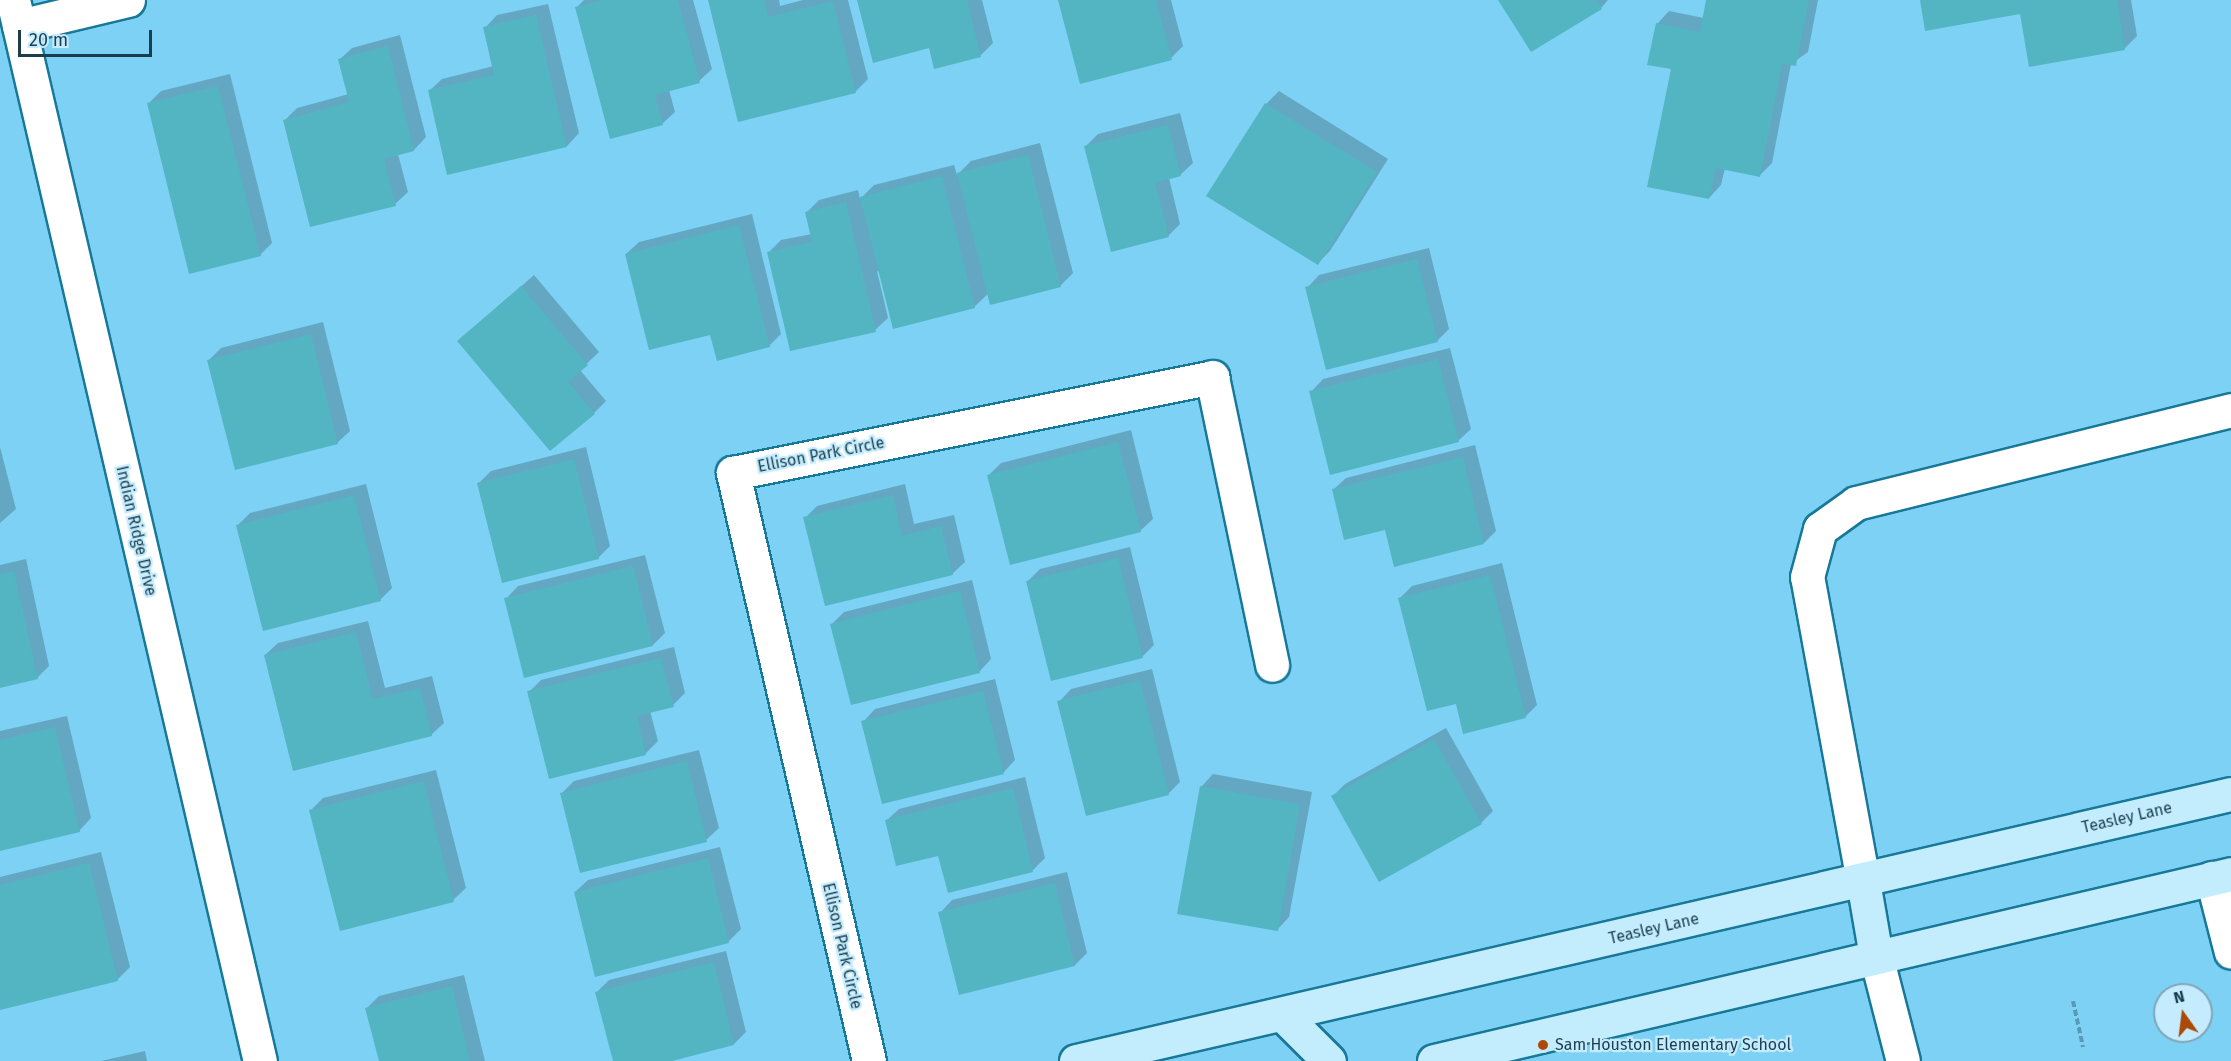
<!DOCTYPE html>
<style>
body{margin:0}
#map{position:relative;width:2231px;height:1061px;overflow:hidden;background:#7cd1f4;font-family:"Fira Sans",sans-serif}
div>[style]{position:absolute}
.shadow>*{inset:0;background:#0003}
.building>*{inset:0;background:#53b5c2}
.path>*{height:4px;margin-top:-2px;transform-origin:0;background:repeating-linear-gradient(90deg,#579ab5 0 6px,transparent 0 9px)}
.roads{filter:drop-shadow(2px 0 #187898) drop-shadow(-2px 0 #187898) drop-shadow(0 2px #187898) drop-shadow(0 -2px #187898)}
.minor>*{height:33px;margin:-16.5px;padding:0 16.5px;transform-origin:16.5px;border-radius:16.5px;background:#fff}
.major>*{height:33px;margin:-16.5px;padding:0 16.5px;transform-origin:16.5px;border-radius:16.5px;background:#c3ecfd}
.dots>*{width:16px;height:16px;translate:-50% -50%;box-sizing:border-box;border:3px solid #c4ecfe;border-radius:50%}
span{translate:-50% -50%;white-space:nowrap;text-align:center;line-height:1.15;-webkit-text-stroke:4.5px #c4ecfe;paint-order:stroke}
.street-label{font-size:16px;color:#1a3e4d}
.poi-label{font-size:16px;color:#1a3e4d}
.left{translate:0 -50%;text-align:left}
.north{position:absolute;left:2153px;top:983px;width:60px;height:60px;box-sizing:border-box;background:#c4ecfe;border:2px solid #80a6b7;border-radius:50%;rotate:346deg;font-size:16px;font-weight:700;line-height:24px;text-align:center;color:#1a3e4d}
.north::after{content:'';display:block;margin:auto;width:21px;height:27px;background:#ab4a08;clip-path:polygon(50% 0,100% 100%,50% 72%,0 100%)}
.scale{position:absolute;left:18px;top:30px;width:134px;height:27px;box-sizing:border-box;border:3px solid #1a3e4d;border-top:0;padding-left:8px;font-size:18px;line-height:21px;white-space:nowrap;color:#1a3e4d;-webkit-text-stroke:4px #c4ecfe;paint-order:stroke}
</style>
<div id="map">
<div class="shadow">
<i style="clip-path:polygon(584px 0,693px 0,712px 69px,699px 81px,669px 90px,675px 112px,662px 124px,576px 8px)"></i>
<i style="clip-path:polygon(709px 0,779px 0,780px 6px,803px 0,848px 0,868px 79px,856px 91px,739px 120px)"></i>
<i style="clip-path:polygon(859px 0,982px 0,993px 43px,981px 55px,935px 67px,930px 47px)"></i>
<i style="clip-path:polygon(1060px 0,1171px 0,1183px 46px,1171px 58px)"></i>
<i style="clip-path:polygon(1500px 0,1608px 0,1601px 8px)"></i>
<i style="clip-path:polygon(1708px 0,1818px 0,1808px 52px,1791px 64px,1772px 163px,1760px 175px,1725px 168px,1721px 185px,1709px 198px,1657px 24px,1669px 11px,1704px 18px)"></i>
<i style="clip-path:polygon(1921px 0,2131px 0,2137px 36px,2125px 48px,2021px 13px)"></i>
<i style="clip-path:polygon(548px 4px,579px 133px,567px 146px,429px 91px,442px 79px,494px 66px,485px 28px,497px 15px)"></i>
<i style="clip-path:polygon(400px 35px,426px 137px,414px 150px,398px 154px,408px 192px,395px 204px,285px 120px,297px 108px,349px 94px,339px 60px,352px 48px)"></i>
<i style="clip-path:polygon(230px 74px,272px 243px,260px 255px,148px 104px,161px 91px)"></i>
<i style="clip-path:polygon(1279px 91px,1388px 159px,1330px 251px,1318px 263px,1209px 195px,1266px 104px)"></i>
<i style="clip-path:polygon(1180px 113px,1193px 163px,1180px 175px,1169px 178px,1180px 224px,1168px 236px,1086px 146px,1098px 134px)"></i>
<i style="clip-path:polygon(1040px 143px,1073px 273px,1060px 286px,989px 293px,974px 307px,877px 271px,888px 318px,875px 330px,769px 252px,781px 240px,812px 234px,807px 212px,819px 200px,858px 190px,860px 199px,874px 185px,954px 165px,957px 175px,971px 161px)"></i>
<i style="clip-path:polygon(752px 214px,781px 334px,769px 346px,711px 333px,626px 254px,639px 242px)"></i>
<i style="clip-path:polygon(1429px 248px,1449px 329px,1437px 341px,1307px 288px,1319px 275px)"></i>
<i style="clip-path:polygon(534px 275px,599px 352px,580px 370px,606px 401px,594px 413px,459px 341px)"></i>
<i style="clip-path:polygon(323px 322px,350px 431px,337px 443px,209px 360px,221px 348px)"></i>
<i style="clip-path:polygon(1450px 348px,1471px 429px,1458px 441px,1311px 392px,1323px 379px)"></i>
<i style="clip-path:polygon(1131px 430px,1153px 519px,1140px 531px,989px 475px,1001px 463px)"></i>
<i style="clip-path:polygon(1475px 445px,1496px 531px,1484px 543px,1386px 528px,1333px 490px,1346px 478px)"></i>
<i style="clip-path:polygon(0 447px,16px 509px,0 523px)"></i>
<i style="clip-path:polygon(586px 447px,610px 546px,598px 558px,479px 483px,491px 471px)"></i>
<i style="clip-path:polygon(366px 484px,392px 588px,380px 600px,238px 525px,250px 513px)"></i>
<i style="clip-path:polygon(905px 484px,914px 524px,954px 515px,965px 562px,952px 574px,805px 518px,817px 506px)"></i>
<i style="clip-path:polygon(1130px 547px,1154px 645px,1142px 657px,1028px 581px,1040px 569px)"></i>
<i style="clip-path:polygon(645px 555px,665px 633px,653px 645px,506px 599px,518px 586px)"></i>
<i style="clip-path:polygon(26px 559px,49px 666px,37px 678px,0 686px,0 565px)"></i>
<i style="clip-path:polygon(1502px 563px,1537px 705px,1525px 717px,1457px 702px,1400px 598px,1412px 586px)"></i>
<i style="clip-path:polygon(972px 580px,991px 659px,979px 672px,832px 624px,844px 612px)"></i>
<i style="clip-path:polygon(368px 621px,385px 688px,432px 676px,444px 723px,431px 735px,265px 655px,278px 643px)"></i>
<i style="clip-path:polygon(674px 647px,685px 693px,673px 705px,650px 711px,658px 741px,646px 753px,550px 777px,529px 692px,541px 680px)"></i>
<i style="clip-path:polygon(1152px 669px,1180px 782px,1168px 794px,1059px 702px,1071px 689px)"></i>
<i style="clip-path:polygon(995px 679px,1015px 760px,1003px 773px,863px 722px,875px 709px)"></i>
<i style="clip-path:polygon(67px 716px,91px 818px,79px 831px,0 849px,0 731px)"></i>
<i style="clip-path:polygon(1446px 728px,1493px 811px,1481px 823px,1333px 796px,1345px 784px)"></i>
<i style="clip-path:polygon(699px 750px,719px 828px,706px 840px,561px 794px,574px 781px)"></i>
<i style="clip-path:polygon(436px 770px,466px 888px,453px 900px,311px 810px,323px 798px)"></i>
<i style="clip-path:polygon(1213px 774px,1312px 792px,1289px 917px,1277px 930px,1201px 787px)"></i>
<i style="clip-path:polygon(1025px 777px,1045px 858px,1033px 870px,939px 854px,886px 821px,899px 809px)"></i>
<i style="clip-path:polygon(720px 847px,741px 929px,728px 942px,575px 892px,588px 880px)"></i>
<i style="clip-path:polygon(101px 852px,130px 967px,117px 980px,0 1009px,0 877px)"></i>
<i style="clip-path:polygon(1067px 872px,1087px 953px,1075px 965px,940px 913px,952px 900px)"></i>
<i style="clip-path:polygon(726px 951px,746px 1032px,734px 1044px,666px 1061px,614px 1061px,597px 992px,609px 980px)"></i>
<i style="clip-path:polygon(464px 975px,485px 1061px,380px 1061px,367px 1008px,379px 996px)"></i>
<i style="clip-path:polygon(145px 1051px,147px 1061px,101px 1061px)"></i>
</div>
<div class="building">
<i style="clip-path:polygon(603px 0,678px 0,700px 83px,655px 95px,663px 125px,610px 139px,575px 7px)"></i>
<i style="clip-path:polygon(708px 0,764px 0,768px 17px,833px 1px,856px 93px,738px 122px)"></i>
<i style="clip-path:polygon(857px 0,967px 0,981px 57px,934px 69px,929px 48px,873px 63px)"></i>
<i style="clip-path:polygon(1058px 0,1156px 0,1172px 60px,1080px 84px)"></i>
<i style="clip-path:polygon(1498px 0,1596px 0,1602px 9px,1531px 52px)"></i>
<i style="clip-path:polygon(1706px 0,1809px 0,1796px 66px,1782px 64px,1760px 177px,1716px 168px,1709px 199px,1647px 187px,1671px 69px,1647px 65px,1656px 23px,1700px 32px)"></i>
<i style="clip-path:polygon(1920px 0,2117px 0,2125px 50px,2029px 67px,2020px 14px,1925px 31px)"></i>
<i style="clip-path:polygon(536px 15px,567px 147px,447px 175px,428px 90px,494px 75px,483px 27px)"></i>
<i style="clip-path:polygon(388px 46px,414px 151px,384px 159px,396px 206px,310px 227px,283px 120px,349px 102px,338px 59px)"></i>
<i style="clip-path:polygon(218px 86px,261px 256px,189px 274px,147px 103px)"></i>
<i style="clip-path:polygon(1265px 103px,1377px 172px,1318px 265px,1206px 196px)"></i>
<i style="clip-path:polygon(1168px 125px,1181px 176px,1155px 183px,1169px 237px,1111px 252px,1084px 146px)"></i>
<i style="clip-path:polygon(1028px 155px,1061px 287px,990px 305px,957px 173px)"></i>
<i style="clip-path:polygon(942px 176px,975px 308px,893px 329px,860px 197px)"></i>
<i style="clip-path:polygon(846px 202px,876px 332px,790px 351px,767px 252px,812px 242px,805px 212px)"></i>
<i style="clip-path:polygon(739px 225px,770px 347px,717px 361px,710px 335px,649px 350px,625px 254px)"></i>
<i style="clip-path:polygon(1417px 259px,1438px 342px,1326px 370px,1305px 287px)"></i>
<i style="clip-path:polygon(521px 286px,588px 365px,568px 382px,595px 414px,550px 451px,457px 341px)"></i>
<i style="clip-path:polygon(311px 334px,338px 444px,235px 470px,207px 360px)"></i>
<i style="clip-path:polygon(1438px 359px,1459px 442px,1330px 475px,1309px 391px)"></i>
<i style="clip-path:polygon(1118px 442px,1141px 532px,1010px 565px,987px 475px)"></i>
<i style="clip-path:polygon(1463px 457px,1484px 544px,1394px 567px,1385px 530px,1344px 540px,1332px 489px)"></i>
<i style="clip-path:polygon(574px 459px,599px 559px,502px 583px,477px 483px)"></i>
<i style="clip-path:polygon(354px 495px,381px 601px,263px 631px,236px 525px)"></i>
<i style="clip-path:polygon(893px 495px,902px 536px,941px 526px,953px 575px,825px 606px,803px 517px)"></i>
<i style="clip-path:polygon(1118px 558px,1143px 658px,1051px 681px,1026px 581px)"></i>
<i style="clip-path:polygon(633px 566px,653px 646px,524px 678px,504px 598px)"></i>
<i style="clip-path:polygon(14px 571px,38px 679px,0 688px,0 574px)"></i>
<i style="clip-path:polygon(1490px 575px,1526px 718px,1463px 734px,1456px 704px,1427px 711px,1398px 598px)"></i>
<i style="clip-path:polygon(960px 591px,980px 673px,851px 705px,830px 624px)"></i>
<i style="clip-path:polygon(356px 632px,373px 699px,420px 688px,432px 736px,293px 771px,264px 655px)"></i>
<i style="clip-path:polygon(661px 658px,674px 707px,637px 716px,646px 755px,549px 779px,527px 691px)"></i>
<i style="clip-path:polygon(1140px 680px,1169px 795px,1086px 816px,1057px 701px)"></i>
<i style="clip-path:polygon(983px 691px,1004px 774px,882px 804px,861px 721px)"></i>
<i style="clip-path:polygon(55px 727px,80px 832px,0 851px,0 740px)"></i>
<i style="clip-path:polygon(1434px 739px,1482px 824px,1379px 882px,1331px 796px)"></i>
<i style="clip-path:polygon(687px 761px,707px 842px,580px 873px,560px 793px)"></i>
<i style="clip-path:polygon(424px 781px,454px 902px,340px 931px,309px 810px)"></i>
<i style="clip-path:polygon(1200px 786px,1300px 804px,1278px 931px,1177px 914px)"></i>
<i style="clip-path:polygon(1013px 788px,1033px 872px,948px 893px,938px 856px,896px 866px,885px 820px)"></i>
<i style="clip-path:polygon(708px 858px,729px 943px,595px 977px,574px 892px)"></i>
<i style="clip-path:polygon(89px 863px,118px 981px,0 1010px,0 885px)"></i>
<i style="clip-path:polygon(1055px 883px,1075px 966px,959px 995px,938px 912px)"></i>
<i style="clip-path:polygon(714px 962px,734px 1045px,672px 1061px,613px 1061px,595px 992px)"></i>
<i style="clip-path:polygon(452px 986px,470px 1061px,379px 1061px,365px 1008px)"></i>
</div>
<div class="path">
<i style="left:2073px;top:1001px;width:47px;rotate:77.7deg"></i>
</div>
<div class="roads">
<div class="minor">
<i style="left:13px;top:0;width:1089px;rotate:76.9deg"></i>
<i style="left:19px;top:26px;width:112px;rotate:-13.4deg"></i>
<i style="left:2212px;top:878px;width:76px;rotate:75.6deg"></i>
<i style="left:1863px;top:881px;width:309px;rotate:-100.4deg"></i>
<i style="left:1807px;top:577px;width:50px;rotate:-74.8deg"></i>
<i style="left:1820px;top:529px;width:44px;rotate:-35.8deg"></i>
<i style="left:1856px;top:503px;width:386px;rotate:-13.9deg"></i>
<i style="left:1876px;top:956px;width:108px;rotate:75.6deg"></i>
<i style="left:869px;top:1061px;width:604px;rotate:-103.02deg"></i>
<i style="left:733px;top:473px;width:489px;rotate:-11.3deg"></i>
<i style="left:1212px;top:377px;width:294px;rotate:78.2deg"></i>
</div>
<div class="major">
<i style="left:1863px;top:881px;width:76px;rotate:80.2deg"></i>
<i style="left:1283px;top:1015px;width:65px;rotate:45deg"></i>
<i style="left:1076px;top:1061px;width:1185px;rotate:-13.02deg"></i>
<i style="left:1434px;top:1061px;width:819px;rotate:-13.2deg"></i>
</div>
</div>
<div class="dots">
<i style="left:1543px;top:1045px;background:#ab4a08"></i>
</div>
<div class="street-label">
<span style="left:821px;top:455px;rotate:-11deg">Ellison Park Circle</span>
<span style="left:136px;top:531px;rotate:77deg">Indian Ridge Drive</span>
<span style="left:2127px;top:818px;rotate:-13deg">Teasley Lane</span>
<span style="left:1654px;top:929px;rotate:-13deg">Teasley Lane</span>
<span style="left:842px;top:946px;rotate:77deg">Ellison Park Circle</span>
</div>
<div class="poi-label">
<span class="left" style="left:1555px;top:1045px">Sam Houston Elementary School</span>
</div>
<div class="north">N</div>
<div class="scale">20 m</div>
</div>
